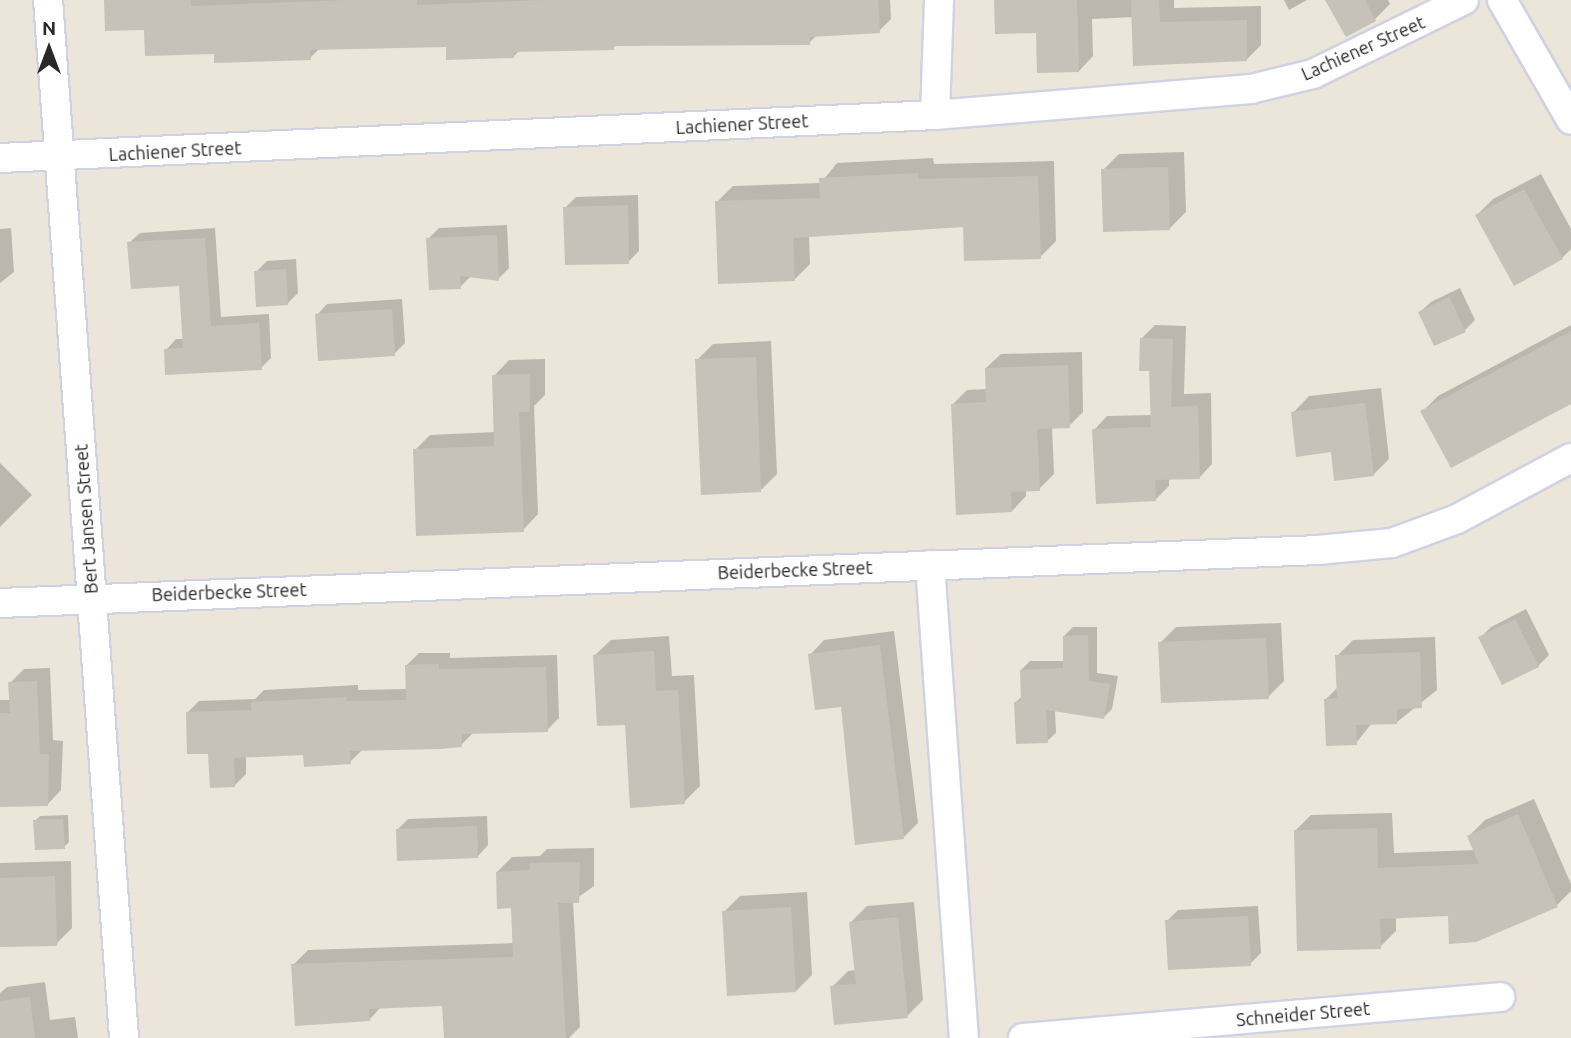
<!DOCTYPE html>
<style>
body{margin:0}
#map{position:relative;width:1571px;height:1038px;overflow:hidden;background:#ebe5da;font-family:Ubuntu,sans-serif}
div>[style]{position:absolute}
.shadow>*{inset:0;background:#0003}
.building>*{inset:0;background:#c7c1ba}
.roads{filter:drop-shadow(2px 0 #cfd2e2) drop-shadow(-2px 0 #cfd2e2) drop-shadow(0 2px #cfd2e2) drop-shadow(0 -2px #cfd2e2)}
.street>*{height:28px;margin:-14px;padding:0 14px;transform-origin:14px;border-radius:14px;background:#fff}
span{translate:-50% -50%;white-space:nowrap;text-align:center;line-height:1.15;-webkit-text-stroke:5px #fff;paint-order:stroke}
.street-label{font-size:18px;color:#292929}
.north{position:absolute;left:14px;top:14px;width:70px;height:70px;-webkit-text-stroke:5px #fff;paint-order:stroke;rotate:0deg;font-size:19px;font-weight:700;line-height:28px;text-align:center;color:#292929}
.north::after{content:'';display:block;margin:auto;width:24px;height:32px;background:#292929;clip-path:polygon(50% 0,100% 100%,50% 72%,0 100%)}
</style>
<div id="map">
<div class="shadow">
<i style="clip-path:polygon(106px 0,890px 0,891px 19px,879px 31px,817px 35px,809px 43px,618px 44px,613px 48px,520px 50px,513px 57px,447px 45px,320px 48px,310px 58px,215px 52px,145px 28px)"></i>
<i style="clip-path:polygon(996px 0,1174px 0,1174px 8px,1261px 6px,1261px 45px,1246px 60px,1134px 17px,1092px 19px,1093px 56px,1079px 71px,1038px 31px)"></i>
<i style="clip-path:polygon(1284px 0,1307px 0,1289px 10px)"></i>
<i style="clip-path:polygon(1327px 0,1388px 0,1390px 4px,1375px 19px,1347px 35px)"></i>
<i style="clip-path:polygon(1184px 152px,1186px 212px,1169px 229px,1103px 170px,1119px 154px)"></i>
<i style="clip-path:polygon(933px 158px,934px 164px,1054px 161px,1056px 241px,1040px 257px,965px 225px,809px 235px,810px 264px,794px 280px,717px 202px,733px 186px,821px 183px,837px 163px)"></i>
<i style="clip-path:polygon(1541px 174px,1571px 229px,1571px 249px,1562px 258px,1477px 215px,1493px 199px)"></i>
<i style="clip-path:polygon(638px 195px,639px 251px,628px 262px,565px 208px,576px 197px)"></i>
<i style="clip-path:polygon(507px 225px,509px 268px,498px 279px,471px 276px,460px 287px,428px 239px,439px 228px)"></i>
<i style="clip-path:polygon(11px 228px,14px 272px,0 283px,0 229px)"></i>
<i style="clip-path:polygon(215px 228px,221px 317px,269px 314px,271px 358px,261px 368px,166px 350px,176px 339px,184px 339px,180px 284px,129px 243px,140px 233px)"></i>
<i style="clip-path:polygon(296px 259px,298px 293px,287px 304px,256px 272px,267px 261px)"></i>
<i style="clip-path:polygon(1460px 288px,1475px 320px,1465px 330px,1420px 312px,1431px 302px)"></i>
<i style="clip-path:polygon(402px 299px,405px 343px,394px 354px,317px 315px,327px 304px)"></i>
<i style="clip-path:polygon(1155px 325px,1186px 326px,1184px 394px,1211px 393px,1212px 464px,1199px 478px,1169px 478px,1169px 486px,1156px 499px,1094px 430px,1107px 416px,1152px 415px,1151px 369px,1141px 339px)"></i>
<i style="clip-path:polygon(1571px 325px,1571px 402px,1422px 412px,1438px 396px)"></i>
<i style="clip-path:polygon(771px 341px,777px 474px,761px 490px,697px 360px,713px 344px)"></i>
<i style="clip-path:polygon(1082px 352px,1083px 412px,1069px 426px,1052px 426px,1054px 474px,1039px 489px,1026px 489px,1026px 496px,1012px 511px,953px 404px,967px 390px,987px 389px,986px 368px,1001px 354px)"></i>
<i style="clip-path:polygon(545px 359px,545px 395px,534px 406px,538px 514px,523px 530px,415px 450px,430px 435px,495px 432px,494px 376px,509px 360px)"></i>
<i style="clip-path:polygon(1381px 388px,1389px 459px,1373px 475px,1332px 451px,1293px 413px,1309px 396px)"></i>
<i style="clip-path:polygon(0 463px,32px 495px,0 527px)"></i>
<i style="clip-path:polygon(1526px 609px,1549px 655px,1538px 666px,1480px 638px,1491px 627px)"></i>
<i style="clip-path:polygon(1281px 623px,1284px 681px,1268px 697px,1160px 643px,1176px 627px)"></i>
<i style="clip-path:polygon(1073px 627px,1097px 627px,1097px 673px,1118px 676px,1112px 709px,1104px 717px,1055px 710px,1056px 733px,1047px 741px,1016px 702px,1022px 696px,1021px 670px,1030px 661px,1065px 661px,1064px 636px)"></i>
<i style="clip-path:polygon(894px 631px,918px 823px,904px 837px,843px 705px,810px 655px,824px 640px)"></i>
<i style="clip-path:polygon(669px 636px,672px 676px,694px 675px,700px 786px,684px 802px,594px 656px,611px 640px)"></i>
<i style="clip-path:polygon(1435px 637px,1437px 690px,1397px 722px,1372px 723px,1356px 743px,1326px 699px,1338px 687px,1337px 656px,1353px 640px)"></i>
<i style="clip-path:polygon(419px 653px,450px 653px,450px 658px,557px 655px,559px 718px,547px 730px,473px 733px,461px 745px,362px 750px,350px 762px,305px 753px,246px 756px,246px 774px,234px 786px,188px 712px,199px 701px,255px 699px,264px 690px,358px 685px,358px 690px,407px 689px,407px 665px)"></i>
<i style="clip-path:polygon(50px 668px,53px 740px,63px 741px,61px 790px,47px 805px,0 805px,0 700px,11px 700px,10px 683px,24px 669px)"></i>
<i style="clip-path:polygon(1534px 799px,1571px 884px,1571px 891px,1557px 905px,1396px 916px,1396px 931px,1380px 947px,1295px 831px,1311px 815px,1392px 813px,1394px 853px,1475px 850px,1469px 836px,1485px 820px)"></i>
<i style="clip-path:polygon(68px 815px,69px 842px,64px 847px,35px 821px,40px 816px)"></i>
<i style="clip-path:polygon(487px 816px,488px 845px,478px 856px,397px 830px,408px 819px)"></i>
<i style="clip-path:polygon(594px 848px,594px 886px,573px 901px,580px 1027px,569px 1038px,446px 1038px,444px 1004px,382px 1006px,369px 1020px,293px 965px,308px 950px,514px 943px,512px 906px,497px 872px,512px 857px,540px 856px,547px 849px)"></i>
<i style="clip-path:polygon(71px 861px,72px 928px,56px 944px,0 946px,0 863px)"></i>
<i style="clip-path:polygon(807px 892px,812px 975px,796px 991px,724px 912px,740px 896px)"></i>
<i style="clip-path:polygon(914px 902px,923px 1000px,907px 1016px,832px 987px,848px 971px,856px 970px,851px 922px,867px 906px)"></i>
<i style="clip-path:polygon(1258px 906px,1261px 953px,1250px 964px,1167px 921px,1178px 910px)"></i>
<i style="clip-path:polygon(45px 982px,50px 1020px,75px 1017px,78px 1038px,0 1038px,0 993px,7px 987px)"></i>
</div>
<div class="building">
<i style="clip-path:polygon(104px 0,191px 0,191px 6px,349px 0,417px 0,417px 5px,545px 0,878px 0,880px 33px,810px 37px,810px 45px,614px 46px,614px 50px,514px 52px,514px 58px,446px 60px,446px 47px,310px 50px,311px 60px,214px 63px,214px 54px,145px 56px,144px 30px,105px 31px)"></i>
<i style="clip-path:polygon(994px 0,1077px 0,1079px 72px,1037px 73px,1036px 33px,995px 34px)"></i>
<i style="clip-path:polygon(1131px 0,1159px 0,1160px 22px,1247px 20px,1247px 61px,1133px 66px)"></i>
<i style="clip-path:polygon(1325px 0,1365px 0,1376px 21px,1346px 37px)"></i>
<i style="clip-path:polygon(1168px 167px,1170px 230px,1103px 232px,1101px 169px)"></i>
<i style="clip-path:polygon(918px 173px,918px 179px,1038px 176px,1041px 259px,964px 261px,963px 227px,793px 238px,795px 281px,718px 284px,715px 201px,820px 198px,819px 178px)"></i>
<i style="clip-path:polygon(1524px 189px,1563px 259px,1514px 286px,1475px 215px)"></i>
<i style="clip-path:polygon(628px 205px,629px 264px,565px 265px,563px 207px)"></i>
<i style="clip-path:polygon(497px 235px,499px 281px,460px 276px,461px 289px,429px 290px,426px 238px)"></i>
<i style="clip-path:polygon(205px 238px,211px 326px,259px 323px,262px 370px,165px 375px,164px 349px,183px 348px,179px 286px,131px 289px,127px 242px)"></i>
<i style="clip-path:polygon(286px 269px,288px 305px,256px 307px,254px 271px)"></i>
<i style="clip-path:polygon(1449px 297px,1466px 332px,1434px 346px,1418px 312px)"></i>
<i style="clip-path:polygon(392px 309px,395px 356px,318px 361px,315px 314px)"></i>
<i style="clip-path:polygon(1571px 331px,1571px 404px,1451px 468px,1420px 411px)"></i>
<i style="clip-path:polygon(1140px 338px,1173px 339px,1171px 407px,1198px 406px,1200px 479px,1155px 480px,1156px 501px,1096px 504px,1092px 429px,1151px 427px,1149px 371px,1139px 371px)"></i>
<i style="clip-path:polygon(756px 357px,761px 492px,701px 495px,695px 359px)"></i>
<i style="clip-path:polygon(1068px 365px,1070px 428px,1037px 429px,1040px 491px,1011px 492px,1012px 512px,956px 515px,951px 404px,986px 402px,985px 368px)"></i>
<i style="clip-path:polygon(530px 374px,530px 412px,519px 412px,524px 532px,416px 536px,413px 449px,494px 446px,492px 375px)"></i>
<i style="clip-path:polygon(1365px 403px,1374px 476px,1334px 481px,1331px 452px,1296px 457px,1291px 412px)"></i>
<i style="clip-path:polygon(1515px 619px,1539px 667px,1502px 685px,1478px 637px)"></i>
<i style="clip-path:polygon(1088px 635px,1089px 681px,1110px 684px,1104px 719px,1046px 710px,1048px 743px,1016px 744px,1014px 702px,1021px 701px,1020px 670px,1063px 668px,1063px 636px)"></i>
<i style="clip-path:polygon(1266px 638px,1269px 699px,1161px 703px,1158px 642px)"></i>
<i style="clip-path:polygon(880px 645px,904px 839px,855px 845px,841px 707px,815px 710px,808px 654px)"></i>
<i style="clip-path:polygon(654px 651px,656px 691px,678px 690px,685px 804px,630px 808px,625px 725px,597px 726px,593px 655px)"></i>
<i style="clip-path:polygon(1420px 652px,1422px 708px,1397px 709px,1397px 724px,1356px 725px,1357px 745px,1326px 746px,1324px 699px,1337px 698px,1335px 655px)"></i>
<i style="clip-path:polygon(439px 664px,439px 669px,546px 667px,548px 732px,462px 734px,462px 747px,440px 749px,350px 751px,351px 764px,304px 767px,303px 755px,234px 758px,235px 787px,210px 788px,208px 754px,187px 754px,186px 712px,251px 710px,251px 702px,346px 697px,347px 701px,406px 700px,405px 665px)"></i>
<i style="clip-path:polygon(37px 681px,40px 754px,49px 754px,48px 806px,0 807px,0 713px,10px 713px,8px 682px)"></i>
<i style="clip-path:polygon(1518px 814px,1558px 907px,1476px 942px,1449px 944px,1448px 916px,1380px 919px,1381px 949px,1297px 951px,1294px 830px,1377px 828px,1378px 868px,1479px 864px,1467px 836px)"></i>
<i style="clip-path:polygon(63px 819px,65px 849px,35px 850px,33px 820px)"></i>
<i style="clip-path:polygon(477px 826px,478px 858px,397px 861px,396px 829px)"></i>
<i style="clip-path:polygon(580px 862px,579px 903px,558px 903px,566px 1038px,444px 1038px,442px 1006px,369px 1009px,370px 1021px,295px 1026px,291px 964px,513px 957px,511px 908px,497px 909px,496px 872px,530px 870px,530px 863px)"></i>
<i style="clip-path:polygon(55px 876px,57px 946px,0 947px,0 878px)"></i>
<i style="clip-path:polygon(791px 907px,796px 992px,727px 996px,722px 911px)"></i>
<i style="clip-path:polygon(1248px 916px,1251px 966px,1168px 970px,1165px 920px)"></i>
<i style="clip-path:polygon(898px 917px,908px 1018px,834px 1025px,830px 986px,856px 984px,849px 922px)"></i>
<i style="clip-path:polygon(30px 997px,35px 1038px,0 1038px,0 1001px)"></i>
</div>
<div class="roads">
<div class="street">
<i style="left:48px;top:0;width:1041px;rotate:85.81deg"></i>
<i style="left:1502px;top:0;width:138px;rotate:60.1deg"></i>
<i style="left:935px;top:115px;width:115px;rotate:-88deg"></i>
<i style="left:0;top:158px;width:936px;rotate:-2.63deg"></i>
<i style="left:935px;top:115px;width:317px;rotate:-4.7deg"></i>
<i style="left:1251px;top:89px;width:64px;rotate:-13.6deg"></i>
<i style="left:1313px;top:74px;width:168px;rotate:-26.1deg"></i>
<i style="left:930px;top:565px;width:474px;rotate:85.9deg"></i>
<i style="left:0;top:603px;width:1319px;rotate:-2.3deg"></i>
<i style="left:1318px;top:550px;width:74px;rotate:-5.4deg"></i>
<i style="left:1392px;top:543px;width:69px;rotate:-20.3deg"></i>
<i style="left:1457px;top:519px;width:129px;rotate:-28.2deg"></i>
<i style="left:1023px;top:1038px;width:479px;rotate:-4.9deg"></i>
</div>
</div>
<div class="street-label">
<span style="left:1363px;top:48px;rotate:-24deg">Lachiener Street</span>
<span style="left:742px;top:124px;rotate:-3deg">Lachiener Street</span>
<span style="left:175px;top:151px;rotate:-3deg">Lachiener Street</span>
<span style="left:86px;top:519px;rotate:-94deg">Bert Jansen Street</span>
<span style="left:795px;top:570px;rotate:-2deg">Beiderbecke Street</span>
<span style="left:229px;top:592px;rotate:-2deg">Beiderbecke Street</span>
<span style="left:1303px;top:1014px;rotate:-5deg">Schneider Street</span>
</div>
<div class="north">N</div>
</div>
